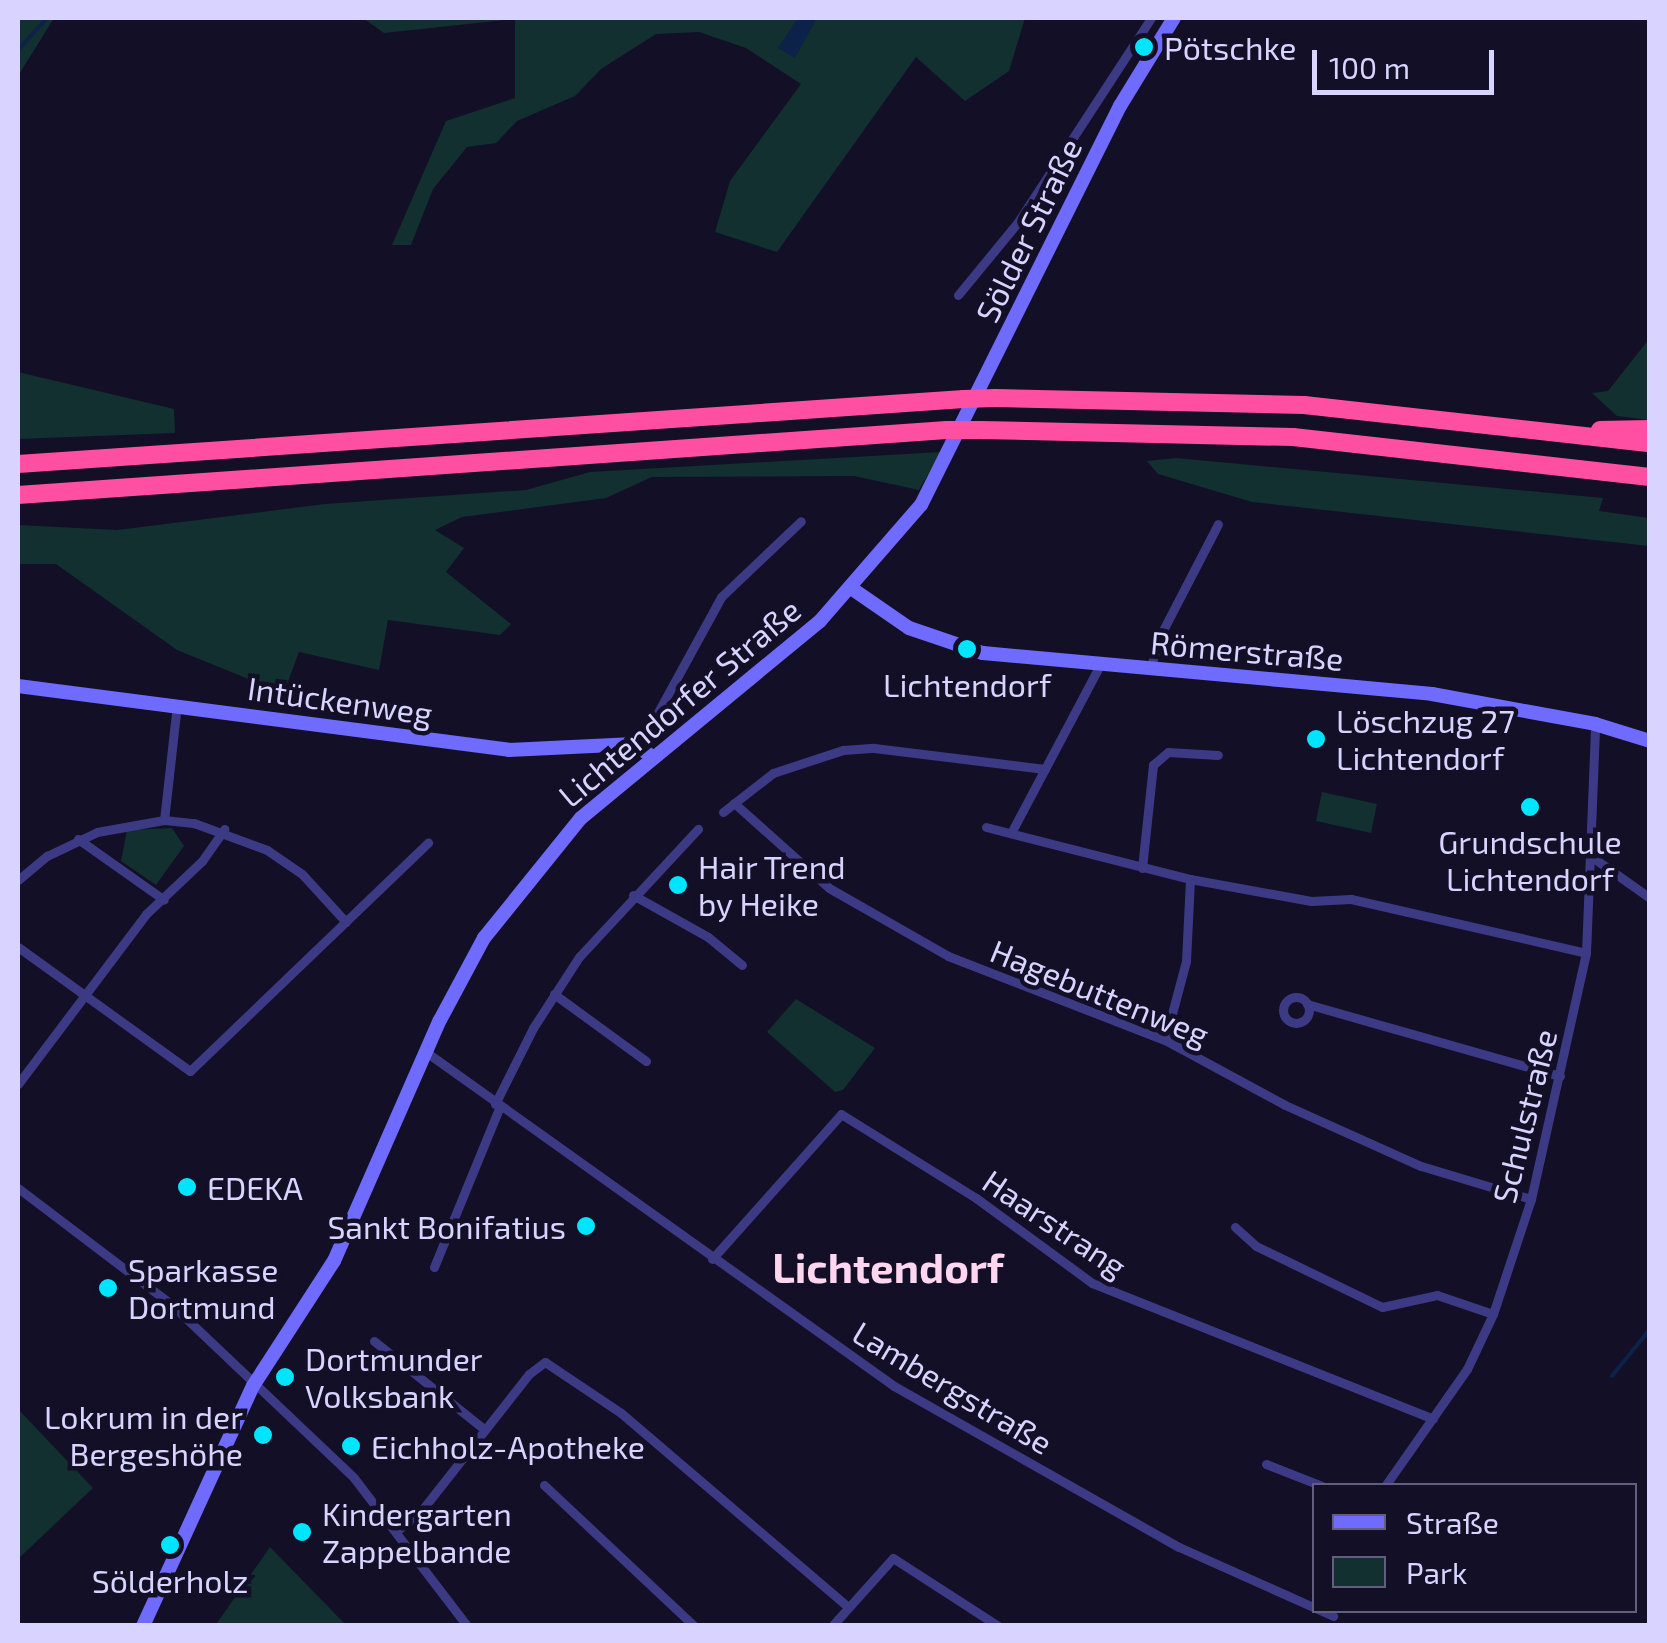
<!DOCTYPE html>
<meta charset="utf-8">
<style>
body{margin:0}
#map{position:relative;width:1667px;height:1643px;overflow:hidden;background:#130f26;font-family:"Exo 2",sans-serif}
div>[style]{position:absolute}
.green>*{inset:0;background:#12302f}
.water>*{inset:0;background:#0c2248}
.stream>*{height:4px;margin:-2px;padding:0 2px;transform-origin:2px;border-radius:2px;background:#0c2248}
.street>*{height:9px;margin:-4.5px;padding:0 4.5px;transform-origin:4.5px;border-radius:4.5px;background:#3d3a85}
.street>.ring{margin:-4.5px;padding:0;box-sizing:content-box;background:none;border:9px solid #3d3a85;border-radius:50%}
.secondary>*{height:14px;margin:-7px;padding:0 7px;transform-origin:7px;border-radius:7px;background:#6f6bff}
.highway>*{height:18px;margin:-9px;padding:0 9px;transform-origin:9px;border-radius:9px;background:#ff4fa3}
.highway-bridge>*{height:18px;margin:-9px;padding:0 9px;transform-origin:9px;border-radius:9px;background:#ff4fa3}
.dots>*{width:28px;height:28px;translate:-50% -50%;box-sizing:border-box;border:5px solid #130f26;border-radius:50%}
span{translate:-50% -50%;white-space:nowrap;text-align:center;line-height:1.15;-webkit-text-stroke:9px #130f26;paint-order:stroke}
.poi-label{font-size:32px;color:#d9d4ff}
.left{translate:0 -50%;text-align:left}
.right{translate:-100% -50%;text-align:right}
.street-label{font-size:32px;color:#d9d4ff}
.district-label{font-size:42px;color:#ffd6f0;font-weight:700}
.frame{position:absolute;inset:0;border:20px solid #d9d4ff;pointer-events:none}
.legend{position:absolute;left:1312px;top:1483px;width:325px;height:130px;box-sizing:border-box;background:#130f26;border:2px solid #625e7d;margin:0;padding:12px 18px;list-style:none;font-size:30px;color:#d9d4ff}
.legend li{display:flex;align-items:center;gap:20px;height:50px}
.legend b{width:50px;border:2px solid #625e7d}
.scale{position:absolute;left:1312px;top:50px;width:182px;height:45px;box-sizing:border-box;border:5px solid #d9d4ff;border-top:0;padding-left:12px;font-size:30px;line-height:35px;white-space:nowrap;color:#d9d4ff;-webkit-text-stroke:8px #130f26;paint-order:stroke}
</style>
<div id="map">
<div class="green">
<i style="clip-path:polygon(18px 18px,54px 18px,18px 76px)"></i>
<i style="clip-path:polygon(363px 18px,1025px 18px,1009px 71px,965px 101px,916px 57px,777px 252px,715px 232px,730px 181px,801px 84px,746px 48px,699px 32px,656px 34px,601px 69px,575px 96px,517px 121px,496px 143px,467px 147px,433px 189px,411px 245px,392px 245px,446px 121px,515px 98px,515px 19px,384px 33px)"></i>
<i style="clip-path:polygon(1649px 339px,1649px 420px,1617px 416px,1592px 393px,1608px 391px)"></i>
<i style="clip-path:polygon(18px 372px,174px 409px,175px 433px,18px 439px)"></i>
<i style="clip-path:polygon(941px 452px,919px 490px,854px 476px,652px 477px,606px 498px,462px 517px,435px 530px,464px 548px,446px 572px,511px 624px,500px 635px,388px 620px,379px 670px,299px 652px,279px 706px,246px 678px,177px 650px,56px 564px,18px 564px,18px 525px,117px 530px,325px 504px,526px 490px,590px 472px)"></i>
<i style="clip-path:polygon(1176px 458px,1603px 498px,1599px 511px,1649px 518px,1649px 546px,1252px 502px,1158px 474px,1147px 461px)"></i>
<i style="clip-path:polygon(1322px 792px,1377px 804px,1371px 833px,1316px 821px)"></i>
<i style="clip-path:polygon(172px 828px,184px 846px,156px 885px,121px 861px,127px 830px)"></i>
<i style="clip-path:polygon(796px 999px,875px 1048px,843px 1090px,835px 1092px,767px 1032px)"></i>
<i style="clip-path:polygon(18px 1409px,93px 1488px,18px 1559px)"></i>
<i style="clip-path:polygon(270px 1547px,344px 1623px,343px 1625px,217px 1623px)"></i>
</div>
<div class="water">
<i style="clip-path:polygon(798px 18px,817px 18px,795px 58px,778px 48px)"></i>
</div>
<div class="stream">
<i style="left:18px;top:50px;width:43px;rotate:-47.8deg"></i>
<i style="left:1612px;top:1376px;width:60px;rotate:-51deg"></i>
</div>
<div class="street">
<i style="left:958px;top:295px;width:94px;rotate:-50.6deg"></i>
<i style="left:1018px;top:222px;width:244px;rotate:-56.9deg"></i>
<i style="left:1150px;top:669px;width:34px;rotate:-73deg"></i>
<i style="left:1160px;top:636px;width:126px;rotate:-62.6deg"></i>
<i style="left:639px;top:747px;width:171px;rotate:-61.3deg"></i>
<i style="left:721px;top:597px;width:110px;rotate:-43.5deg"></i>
<i style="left:734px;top:803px;width:127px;rotate:41.8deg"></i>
<i style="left:829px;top:888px;width:137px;rotate:29.7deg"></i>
<i style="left:948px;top:956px;width:233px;rotate:21.2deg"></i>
<i style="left:1165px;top:1040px;width:136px;rotate:28.4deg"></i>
<i style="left:1285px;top:1105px;width:149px;rotate:24.2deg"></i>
<i style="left:1421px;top:1166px;width:115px;rotate:16.7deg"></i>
<i style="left:723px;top:812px;width:63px;rotate:-38deg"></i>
<i style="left:773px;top:773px;width:74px;rotate:-18.2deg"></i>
<i style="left:843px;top:750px;width:31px;rotate:-4deg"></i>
<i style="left:874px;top:748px;width:172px;rotate:7deg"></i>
<i style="left:164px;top:820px;width:116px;rotate:-83.6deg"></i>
<i style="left:986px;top:827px;width:211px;rotate:14.3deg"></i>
<i style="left:1190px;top:879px;width:123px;rotate:10.3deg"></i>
<i style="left:1311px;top:901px;width:40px;rotate:-2.9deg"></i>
<i style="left:1351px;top:899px;width:241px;rotate:12.9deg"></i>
<i style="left:1011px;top:833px;width:190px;rotate:-62.1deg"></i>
<i style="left:78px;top:839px;width:105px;rotate:35.3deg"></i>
<i style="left:1592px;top:857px;width:71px;rotate:35.3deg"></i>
<i style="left:1142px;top:868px;width:104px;rotate:-83.9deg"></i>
<i style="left:1153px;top:765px;width:20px;rotate:-41deg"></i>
<i style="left:1168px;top:752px;width:50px;rotate:3.4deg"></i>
<i style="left:18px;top:880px;width:38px;rotate:-40deg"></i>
<i style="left:47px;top:856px;width:55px;rotate:-25.6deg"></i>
<i style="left:97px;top:832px;width:68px;rotate:-10.2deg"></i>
<i style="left:164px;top:820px;width:30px;rotate:6deg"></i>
<i style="left:194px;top:823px;width:78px;rotate:20.3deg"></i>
<i style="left:267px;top:850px;width:42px;rotate:34.4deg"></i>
<i style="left:302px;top:874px;width:65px;rotate:47.5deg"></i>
<i style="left:633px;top:895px;width:86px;rotate:29.2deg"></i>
<i style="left:708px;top:937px;width:44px;rotate:39.5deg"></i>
<i style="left:18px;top:947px;width:212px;rotate:35.8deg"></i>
<i style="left:190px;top:1071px;width:330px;rotate:-43.8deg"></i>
<i style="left:554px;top:994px;width:114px;rotate:36.1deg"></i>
<i class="ring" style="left:1283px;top:997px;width:17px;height:17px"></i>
<i style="left:1307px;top:1004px;width:263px;rotate:15.9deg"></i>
<i style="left:1165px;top:1040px;width:82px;rotate:-75.1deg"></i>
<i style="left:1186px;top:961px;width:82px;rotate:-87.2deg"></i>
<i style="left:426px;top:1052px;width:575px;rotate:35.51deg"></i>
<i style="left:894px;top:1386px;width:327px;rotate:29.5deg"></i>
<i style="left:1179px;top:1547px;width:169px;rotate:24.1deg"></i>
<i style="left:18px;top:1084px;width:213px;rotate:-53deg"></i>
<i style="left:146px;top:914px;width:77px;rotate:-43.4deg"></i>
<i style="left:202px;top:861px;width:39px;rotate:-55deg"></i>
<i style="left:495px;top:1104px;width:85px;rotate:-63.4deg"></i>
<i style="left:533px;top:1028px;width:85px;rotate:-57.1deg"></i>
<i style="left:579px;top:957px;width:175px;rotate:-47.1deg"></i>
<i style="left:18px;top:1188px;width:193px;rotate:37.2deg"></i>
<i style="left:172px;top:1305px;width:251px;rotate:43.5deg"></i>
<i style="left:354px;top:1478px;width:186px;rotate:52.6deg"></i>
<i style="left:1235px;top:1227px;width:28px;rotate:42deg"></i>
<i style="left:1256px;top:1246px;width:140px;rotate:25.8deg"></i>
<i style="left:1382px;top:1307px;width:56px;rotate:-12.3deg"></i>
<i style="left:1437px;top:1295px;width:59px;rotate:18.7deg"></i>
<i style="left:712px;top:1259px;width:194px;rotate:-48.3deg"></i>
<i style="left:841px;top:1114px;width:159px;rotate:31.9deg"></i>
<i style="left:976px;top:1198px;width:144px;rotate:36.2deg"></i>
<i style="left:1092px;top:1283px;width:367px;rotate:21.7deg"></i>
<i style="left:434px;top:1267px;width:174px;rotate:-67.7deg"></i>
<i style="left:374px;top:1341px;width:142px;rotate:38.7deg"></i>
<i style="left:1266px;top:1464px;width:60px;rotate:21.4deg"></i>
<i style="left:544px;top:1485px;width:206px;rotate:43.2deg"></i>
<i style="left:1385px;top:1486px;width:143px;rotate:-55deg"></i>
<i style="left:1467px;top:1369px;width:61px;rotate:-64.7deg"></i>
<i style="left:1493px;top:1314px;width:121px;rotate:-71.7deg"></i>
<i style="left:1531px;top:1199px;width:252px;rotate:-77.4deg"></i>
<i style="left:1586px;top:953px;width:229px;rotate:-87.7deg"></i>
<i style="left:396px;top:1531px;width:27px;rotate:-36deg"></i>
<i style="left:418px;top:1515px;width:179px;rotate:-51.8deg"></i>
<i style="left:529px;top:1374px;width:20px;rotate:-37deg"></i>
<i style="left:545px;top:1362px;width:92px;rotate:33.9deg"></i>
<i style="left:621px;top:1413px;width:297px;rotate:40.5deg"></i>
<i style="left:832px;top:1626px;width:91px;rotate:-48.1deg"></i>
<i style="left:893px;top:1558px;width:125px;rotate:32.9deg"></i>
</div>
<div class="secondary">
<i style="left:851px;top:588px;width:70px;rotate:34.6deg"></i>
<i style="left:909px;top:628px;width:78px;rotate:18.7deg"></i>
<i style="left:983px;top:653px;width:451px;rotate:5.2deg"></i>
<i style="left:1432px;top:694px;width:166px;rotate:10.4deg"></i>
<i style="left:1595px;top:724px;width:58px;rotate:17.2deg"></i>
<i style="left:18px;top:686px;width:495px;rotate:7.4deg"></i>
<i style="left:509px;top:750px;width:125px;rotate:-2.7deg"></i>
<i style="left:634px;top:744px;width:21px;rotate:35deg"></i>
<i style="left:143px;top:1626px;width:264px;rotate:-65.4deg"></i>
<i style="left:253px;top:1386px;width:149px;rotate:-57.1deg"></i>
<i style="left:334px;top:1261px;width:263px;rotate:-66.3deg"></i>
<i style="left:440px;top:1020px;width:93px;rotate:-61.8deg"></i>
<i style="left:484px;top:938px;width:154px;rotate:-51.1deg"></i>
<i style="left:581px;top:818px;width:310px;rotate:-39.5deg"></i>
<i style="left:820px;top:621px;width:154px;rotate:-49deg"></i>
<i style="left:921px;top:505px;width:446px;rotate:-63.5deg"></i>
<i style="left:1120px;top:106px;width:103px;rotate:-58.5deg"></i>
</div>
<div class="highway">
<i style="left:995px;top:398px;width:309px;rotate:1.3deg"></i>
<i style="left:1304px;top:405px;width:348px;rotate:6.3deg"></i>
<i style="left:980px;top:430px;width:313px;rotate:1.3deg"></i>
<i style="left:1293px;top:437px;width:359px;rotate:6.4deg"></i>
<i style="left:1600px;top:430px;width:50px;rotate:-1.1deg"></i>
<i style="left:18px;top:464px;width:948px;rotate:-3.93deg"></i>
<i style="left:18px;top:495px;width:931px;rotate:-4deg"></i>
</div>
<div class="highway-bridge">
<i style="left:964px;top:399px;width:31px;rotate:-2deg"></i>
<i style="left:947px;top:430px;width:33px"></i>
</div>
<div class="dots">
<i style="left:1144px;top:47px;background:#00e5ff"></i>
<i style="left:967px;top:649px;background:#00e5ff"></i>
<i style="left:1316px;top:739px;background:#00e5ff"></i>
<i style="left:1530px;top:807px;background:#00e5ff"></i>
<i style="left:678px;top:885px;background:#00e5ff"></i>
<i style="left:187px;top:1187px;background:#00e5ff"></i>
<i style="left:586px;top:1226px;background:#00e5ff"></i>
<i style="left:108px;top:1288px;background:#00e5ff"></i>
<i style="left:285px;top:1377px;background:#00e5ff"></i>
<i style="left:263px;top:1435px;background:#00e5ff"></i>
<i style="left:351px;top:1446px;background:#00e5ff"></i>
<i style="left:302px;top:1532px;background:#00e5ff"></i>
<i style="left:170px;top:1545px;background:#00e5ff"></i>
</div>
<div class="poi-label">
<span class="left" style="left:1164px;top:47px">Pötschke</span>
<span style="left:967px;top:684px">Lichtendorf</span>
<span class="left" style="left:1336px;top:739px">Löschzug 27<br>Lichtendorf</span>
<span style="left:1530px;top:860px">Grundschule<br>Lichtendorf</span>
<span class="left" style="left:698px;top:885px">Hair Trend<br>by Heike</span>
<span class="left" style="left:207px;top:1187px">EDEKA</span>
<span class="right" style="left:566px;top:1226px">Sankt Bonifatius</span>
<span class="left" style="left:128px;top:1288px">Sparkasse<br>Dortmund</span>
<span class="left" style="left:305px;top:1377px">Dortmunder<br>Volksbank</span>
<span class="right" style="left:243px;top:1435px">Lokrum in der<br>Bergeshöhe</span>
<span class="left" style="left:371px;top:1446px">Eichholz-Apotheke</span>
<span class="left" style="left:322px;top:1532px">Kindergarten<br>Zappelbande</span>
<span style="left:170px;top:1580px">Sölderholz</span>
</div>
<div class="street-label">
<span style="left:1028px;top:230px;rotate:-64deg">Sölder Straße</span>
<span style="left:1247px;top:650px;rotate:5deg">Römerstraße</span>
<span style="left:340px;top:700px;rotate:8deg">Intückenweg</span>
<span style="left:679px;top:702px;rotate:-40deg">Lichtendorfer Straße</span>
<span style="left:1100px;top:992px;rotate:22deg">Hagebuttenweg</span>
<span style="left:1524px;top:1116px;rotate:-76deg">Schulstraße</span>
<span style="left:1055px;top:1223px;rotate:34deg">Haarstrang</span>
<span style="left:953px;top:1387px;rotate:31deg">Lambergstraße</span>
</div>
<div class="district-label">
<span style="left:888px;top:1266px">Lichtendorf</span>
</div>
<div class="frame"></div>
<ul class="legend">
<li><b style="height:12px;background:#6f6bff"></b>Straße</li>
<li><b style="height:28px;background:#12302f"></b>Park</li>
</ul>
<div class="scale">100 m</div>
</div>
